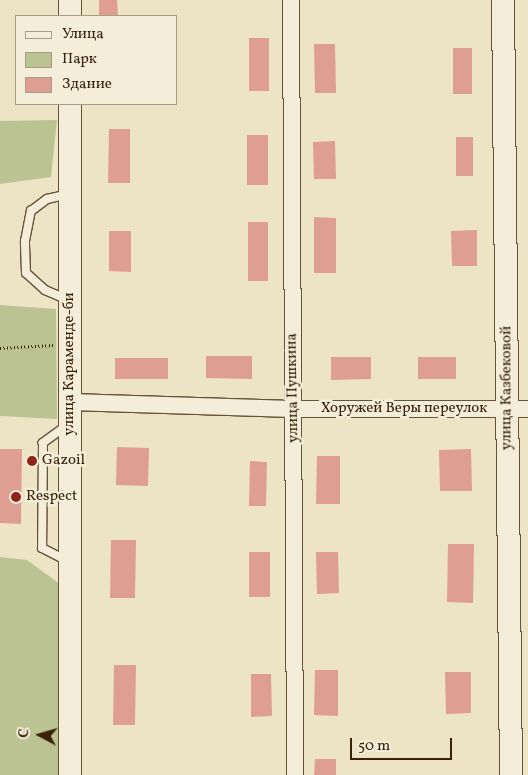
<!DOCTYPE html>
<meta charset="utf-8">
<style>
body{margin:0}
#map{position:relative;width:528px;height:775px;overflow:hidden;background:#ede4c6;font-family:Vollkorn,serif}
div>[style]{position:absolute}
.green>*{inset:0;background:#bcc392}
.building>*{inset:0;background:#de9e92}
.path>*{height:2.5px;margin-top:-1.25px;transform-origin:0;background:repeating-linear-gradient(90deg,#392207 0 1px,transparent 0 3.5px)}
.roads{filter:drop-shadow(1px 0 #665237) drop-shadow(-1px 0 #665237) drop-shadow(0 1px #665237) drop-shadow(0 -1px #665237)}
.lane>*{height:8px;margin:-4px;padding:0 4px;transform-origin:4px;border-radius:4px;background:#f3edda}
.street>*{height:16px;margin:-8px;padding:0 8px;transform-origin:8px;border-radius:8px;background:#f3edda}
.secondary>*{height:22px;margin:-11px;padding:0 11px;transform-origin:11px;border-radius:11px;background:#f3edda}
.dots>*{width:14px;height:14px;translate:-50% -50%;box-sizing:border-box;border:2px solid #f3edda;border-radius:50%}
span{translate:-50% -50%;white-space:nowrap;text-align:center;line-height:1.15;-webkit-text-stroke:5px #f3edda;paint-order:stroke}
.street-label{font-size:15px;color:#392207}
.poi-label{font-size:15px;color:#392207}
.left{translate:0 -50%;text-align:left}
.legend{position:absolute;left:15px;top:15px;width:162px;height:90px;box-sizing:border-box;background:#f3edda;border:1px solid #a99c86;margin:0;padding:6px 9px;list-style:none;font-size:15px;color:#392207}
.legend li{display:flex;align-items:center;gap:10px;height:25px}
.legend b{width:25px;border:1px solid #a99c86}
.north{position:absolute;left:15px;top:710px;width:50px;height:50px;-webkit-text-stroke:4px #f3edda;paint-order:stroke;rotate:276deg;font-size:14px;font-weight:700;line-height:20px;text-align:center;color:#392207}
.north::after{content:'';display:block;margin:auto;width:18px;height:22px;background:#392207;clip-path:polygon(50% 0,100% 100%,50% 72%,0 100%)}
.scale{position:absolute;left:350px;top:738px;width:102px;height:22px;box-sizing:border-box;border:2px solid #392207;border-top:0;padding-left:6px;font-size:15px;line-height:18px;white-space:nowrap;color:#392207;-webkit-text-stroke:4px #f3edda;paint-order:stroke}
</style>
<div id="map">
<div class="green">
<i style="clip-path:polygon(57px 120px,51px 177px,0 184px,0 121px)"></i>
<i style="clip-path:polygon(0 305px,56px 309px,57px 419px,0 416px)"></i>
<i style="clip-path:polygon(0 557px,27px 560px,60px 584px,61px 775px,0 775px)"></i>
</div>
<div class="building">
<i style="clip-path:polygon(99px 0,117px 0,118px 16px,99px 16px)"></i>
<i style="clip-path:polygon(249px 38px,269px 38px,269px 91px,249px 91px)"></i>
<i style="clip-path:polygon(314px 44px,335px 44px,336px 93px,315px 93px)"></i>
<i style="clip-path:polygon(453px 48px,472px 48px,472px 94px,453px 94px)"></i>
<i style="clip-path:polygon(109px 129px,130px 129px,130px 183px,108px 183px)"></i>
<i style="clip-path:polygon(247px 135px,268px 135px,268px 185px,247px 185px)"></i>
<i style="clip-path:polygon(456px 137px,473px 137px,473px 176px,456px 176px)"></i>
<i style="clip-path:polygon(335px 141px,336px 179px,314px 179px,313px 142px)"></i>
<i style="clip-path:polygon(314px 217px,336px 218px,336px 273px,314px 273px)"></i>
<i style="clip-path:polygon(248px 222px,268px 222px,268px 281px,248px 281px)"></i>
<i style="clip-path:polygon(477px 230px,477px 266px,452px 266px,451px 231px)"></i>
<i style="clip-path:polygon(109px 231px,131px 231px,131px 272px,109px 271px)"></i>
<i style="clip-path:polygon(206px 356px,252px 356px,252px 379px,206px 378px)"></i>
<i style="clip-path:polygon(331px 357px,371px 357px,371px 379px,331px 380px)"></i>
<i style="clip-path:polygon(418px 357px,456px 357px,456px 379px,418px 379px)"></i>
<i style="clip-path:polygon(115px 358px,168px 358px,168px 379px,115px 379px)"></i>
<i style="clip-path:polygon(117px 447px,149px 448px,148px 486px,116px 485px)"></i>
<i style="clip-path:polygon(0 449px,22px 449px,21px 524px,0 523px)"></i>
<i style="clip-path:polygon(471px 449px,472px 491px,440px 491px,439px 450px)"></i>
<i style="clip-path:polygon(317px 456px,340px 456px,340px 504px,316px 504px)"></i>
<i style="clip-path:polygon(250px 461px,267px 462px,266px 506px,249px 506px)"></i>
<i style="clip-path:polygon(111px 540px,136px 540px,135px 598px,110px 598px)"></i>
<i style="clip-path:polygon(448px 544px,474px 544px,473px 603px,447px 602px)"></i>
<i style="clip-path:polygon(249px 552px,270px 552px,270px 597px,249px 597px)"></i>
<i style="clip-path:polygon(316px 552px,338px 552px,339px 593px,317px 594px)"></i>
<i style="clip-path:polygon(114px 665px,136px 665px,135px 725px,113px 725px)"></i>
<i style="clip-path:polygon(315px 670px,338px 670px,338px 716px,314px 715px)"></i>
<i style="clip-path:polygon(445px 672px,471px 672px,471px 713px,446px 714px)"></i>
<i style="clip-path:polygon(251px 674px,271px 674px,272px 716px,251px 717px)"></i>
<i style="clip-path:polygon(315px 759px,336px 759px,336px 775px,314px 775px)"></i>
</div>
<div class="path">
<i style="left:0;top:348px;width:54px;rotate:-3.2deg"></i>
</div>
<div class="roads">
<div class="lane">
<i style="left:66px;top:299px;width:23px;rotate:-157deg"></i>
<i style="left:45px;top:290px;width:25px;rotate:-138deg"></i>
<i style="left:26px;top:273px;width:32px;rotate:-92deg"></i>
<i style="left:25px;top:241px;width:31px;rotate:-79deg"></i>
<i style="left:31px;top:211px;width:20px;rotate:-37deg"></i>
<i style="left:47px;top:199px;width:23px;rotate:-13deg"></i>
<i style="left:66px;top:426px;width:29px;rotate:144deg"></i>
<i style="left:43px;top:443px;width:105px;rotate:90.5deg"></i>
<i style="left:42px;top:548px;width:29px;rotate:27deg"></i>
</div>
<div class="street">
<i style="left:291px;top:0;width:775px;rotate:89.7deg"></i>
<i style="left:70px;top:402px;width:223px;rotate:1.8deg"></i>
<i style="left:293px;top:409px;width:235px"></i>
</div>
<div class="secondary">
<i style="left:70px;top:0;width:16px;rotate:90deg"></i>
<i style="left:503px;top:0;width:775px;rotate:89.41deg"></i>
<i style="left:70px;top:104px;width:671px;rotate:90deg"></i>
</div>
</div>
<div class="dots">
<i style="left:32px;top:461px;background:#8f2418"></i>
<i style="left:16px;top:497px;background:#8f2418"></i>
</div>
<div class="street-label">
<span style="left:70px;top:364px;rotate:-90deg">улица Караменде-би</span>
<span style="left:293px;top:388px;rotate:-91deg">улица Пушкина</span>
<span style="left:507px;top:388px;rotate:-90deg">улица Казбековой</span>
<span style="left:404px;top:409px">Хоружей Веры переулок</span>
</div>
<div class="poi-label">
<span class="left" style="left:42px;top:461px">Gazoil</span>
<span class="left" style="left:26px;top:497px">Respect</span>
</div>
<ul class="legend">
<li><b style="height:6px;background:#f3edda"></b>Улица</li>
<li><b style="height:14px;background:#bcc392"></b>Парк</li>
<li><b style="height:14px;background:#de9e92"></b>Здание</li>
</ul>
<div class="north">С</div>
<div class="scale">50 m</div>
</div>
